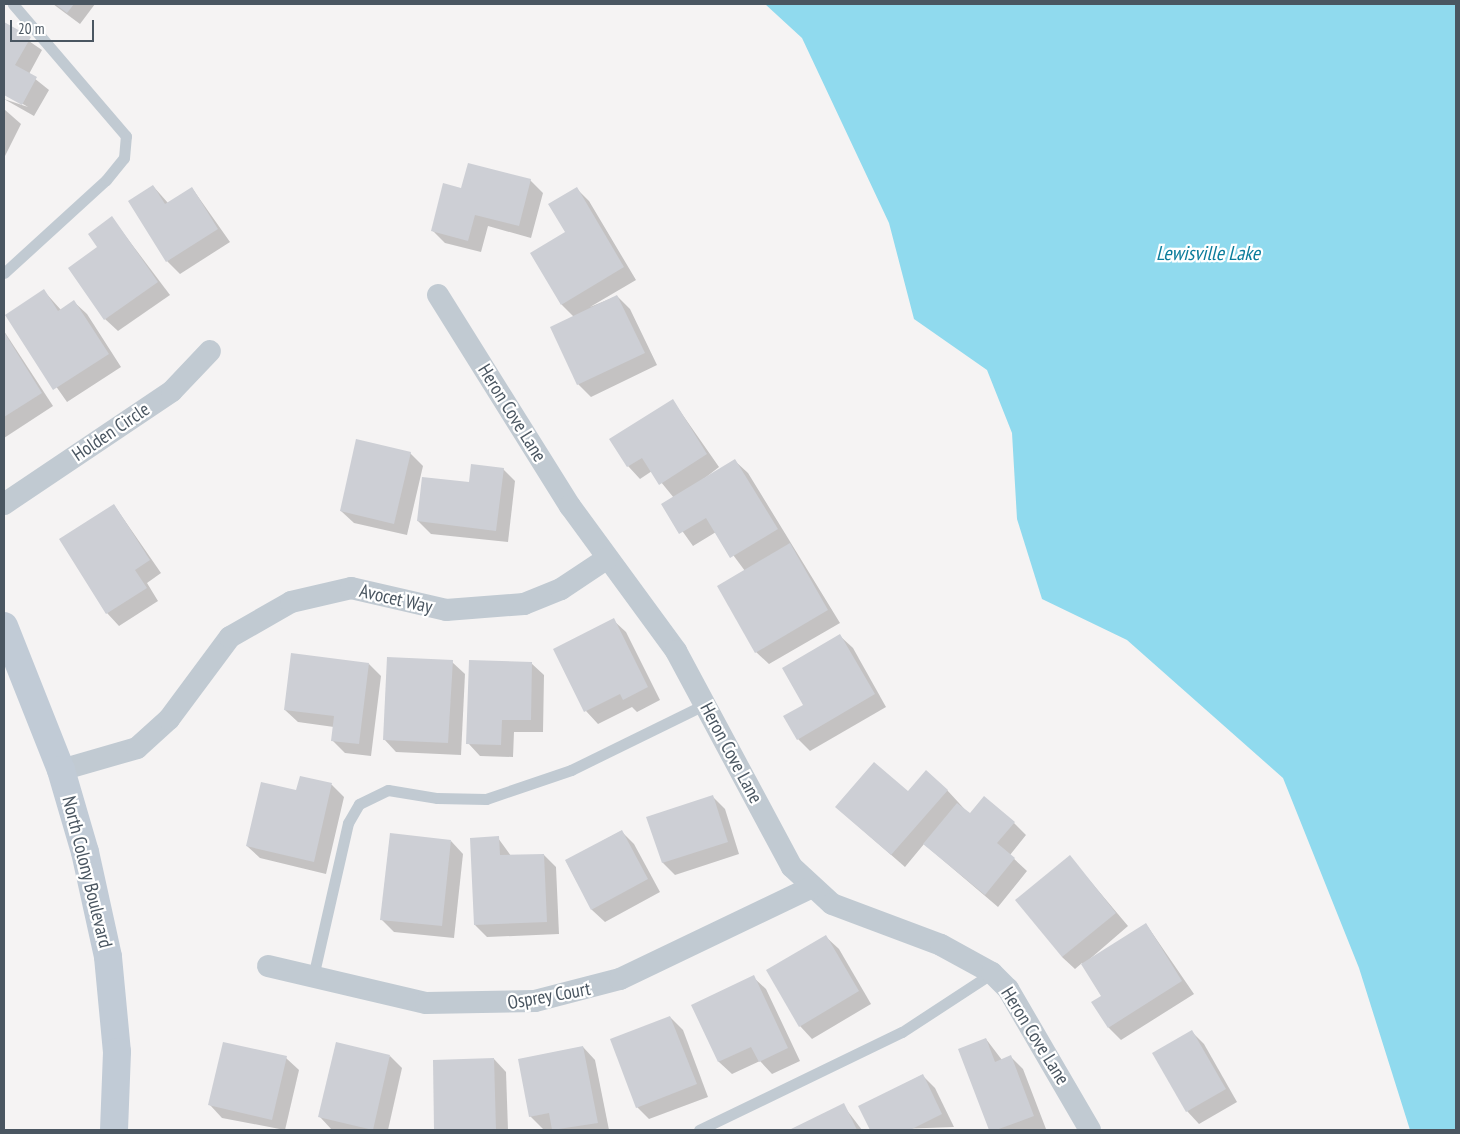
<!DOCTYPE html>
<style>
body{margin:0}
#map{position:relative;width:1460px;height:1134px;overflow:hidden;background:#f5f3f3;font-family:"PT Sans Narrow",sans-serif}
div>[style]{position:absolute}
.water>*{inset:0;background:#90daee}
.shadow>*{inset:0;background:#0003}
.building>*{inset:0;background:#cdcfd5}
.service>*{height:11px;margin:-5.5px;padding:0 5.5px;transform-origin:5.5px;border-radius:5.5px;background:#c1cad2}
.minor>*{height:22px;margin:-11px;padding:0 11px;transform-origin:11px;border-radius:11px;background:#c1cad2}
.secondary>*{height:28px;margin:-14px;padding:0 14px;transform-origin:14px;border-radius:14px;background:#c1cbd6}
span{translate:-50% -50%;white-space:nowrap;text-align:center;line-height:1.15;-webkit-text-stroke:4.5px #fff;paint-order:stroke}
.street-label{font-size:19px;color:#4a5661}
.water-label{font-size:20px;color:#0c7c9b;font-style:italic}
.frame{position:absolute;inset:0;border:5px solid #4a5661;pointer-events:none}
.scale{position:absolute;left:10px;top:20px;width:84px;height:22px;box-sizing:border-box;border:2px solid #4a5661;border-top:0;padding-left:6px;font-size:15px;line-height:18px;white-space:nowrap;color:#4a5661;-webkit-text-stroke:4px #fff;paint-order:stroke}
</style>
<div id="map">
<div class="water">
<i style="clip-path:polygon(765px 4px,1456px 4px,1456px 1130px,1410px 1130px,1359px 968px,1283px 778px,1127px 640px,1042px 599px,1017px 519px,1012px 433px,987px 370px,914px 319px,889px 223px,802px 38px)"></i>
</div>
<div class="shadow">
<i style="clip-path:polygon(53px 4px,95px 4px,80px 24px)"></i>
<i style="clip-path:polygon(4px 24px,42px 50px,29px 74px,49px 90px,34px 116px,4px 99px,28px 107px,4px 93px)"></i>
<i style="clip-path:polygon(4px 109px,21px 124px,4px 158px)"></i>
<i style="clip-path:polygon(530px 180px,543px 193px,531px 238px,488px 226px,481px 252px,445px 243px,432px 230px,462px 190px)"></i>
<i style="clip-path:polygon(153px 186px,168px 203px,192px 188px,230px 242px,180px 274px,167px 261px)"></i>
<i style="clip-path:polygon(576px 188px,589px 201px,636px 280px,590px 307px,617px 296px,630px 309px,657px 365px,591px 397px,578px 384px,552px 328px,574px 317px,562px 305px,566px 233px)"></i>
<i style="clip-path:polygon(112px 218px,170px 295px,118px 331px,105px 319px,99px 247px)"></i>
<i style="clip-path:polygon(44px 291px,61px 310px,74px 302px,87px 314px,121px 367px,67px 402px,6px 315px)"></i>
<i style="clip-path:polygon(4px 331px,53px 406px,4px 438px)"></i>
<i style="clip-path:polygon(673px 401px,719px 467px,701px 481px,735px 461px,748px 473px,840px 623px,769px 664px,756px 652px,745px 571px,716px 532px,693px 546px,663px 504px,674px 498px,652px 471px,640px 479px,628px 466px)"></i>
<i style="clip-path:polygon(410px 453px,423px 466px,407px 535px,354px 523px,341px 511px)"></i>
<i style="clip-path:polygon(503px 469px,515px 481px,508px 542px,431px 534px,418px 521px,470px 484px)"></i>
<i style="clip-path:polygon(114px 505px,161px 573px,147px 583px,158px 601px,119px 626px,107px 613px)"></i>
<i style="clip-path:polygon(613px 620px,626px 632px,660px 700px,637px 712px,632px 707px,598px 724px,586px 711px)"></i>
<i style="clip-path:polygon(840px 636px,853px 648px,886px 707px,810px 751px,798px 739px,805px 705px)"></i>
<i style="clip-path:polygon(452px 662px,465px 674px,461px 755px,396px 752px,384px 739px)"></i>
<i style="clip-path:polygon(531px 663px,544px 675px,543px 732px,514px 732px,513px 757px,480px 756px,468px 743px)"></i>
<i style="clip-path:polygon(369px 664px,381px 676px,371px 756px,345px 753px,332px 740px,334px 727px,298px 722px,285px 710px)"></i>
<i style="clip-path:polygon(301px 777px,332px 785px,344px 797px,326px 874px,260px 858px,247px 846px,297px 792px)"></i>
<i style="clip-path:polygon(947px 790px,970px 815px,1014px 823px,1026px 835px,1010px 855px,1027px 871px,998px 907px,924px 844px,905px 867px,850px 819px,908px 793px)"></i>
<i style="clip-path:polygon(713px 797px,725px 809px,739px 854px,675px 875px,663px 863px,648px 818px)"></i>
<i style="clip-path:polygon(621px 831px,634px 844px,660px 892px,605px 922px,592px 910px,566px 861px)"></i>
<i style="clip-path:polygon(498px 838px,511px 856px,544px 855px,556px 867px,559px 934px,487px 937px,475px 925px)"></i>
<i style="clip-path:polygon(451px 841px,463px 854px,454px 938px,394px 932px,381px 919px)"></i>
<i style="clip-path:polygon(1070px 857px,1128px 926px,1084px 964px,1146px 924px,1194px 994px,1121px 1040px,1109px 1028px,1102px 997px,1082px 963px,1075px 969px,1062px 957px)"></i>
<i style="clip-path:polygon(826px 937px,839px 949px,871px 1004px,812px 1039px,800px 1026px)"></i>
<i style="clip-path:polygon(753px 977px,766px 989px,800px 1061px,772px 1074px,760px 1061px,732px 1074px,719px 1062px,693px 1006px)"></i>
<i style="clip-path:polygon(670px 1017px,683px 1030px,708px 1097px,649px 1119px,637px 1107px)"></i>
<i style="clip-path:polygon(1192px 1032px,1204px 1044px,1237px 1102px,1199px 1124px,1187px 1111px)"></i>
<i style="clip-path:polygon(986px 1039px,1002px 1060px,1011px 1057px,1023px 1069px,1046px 1129px,991px 1130px,960px 1050px)"></i>
<i style="clip-path:polygon(583px 1047px,595px 1060px,609px 1130px,543px 1129px,530px 1116px)"></i>
<i style="clip-path:polygon(390px 1056px,402px 1068px,388px 1130px,332px 1130px,320px 1117px)"></i>
<i style="clip-path:polygon(286px 1058px,299px 1070px,285px 1130px,222px 1118px,210px 1105px)"></i>
<i style="clip-path:polygon(494px 1059px,506px 1072px,508px 1130px,436px 1130px,434px 1061px)"></i>
<i style="clip-path:polygon(922px 1075px,935px 1088px,954px 1127px,872px 1130px,860px 1107px)"></i>
<i style="clip-path:polygon(843px 1105px,862px 1130px,792px 1130px)"></i>
</div>
<div class="building">
<i style="clip-path:polygon(55px 4px,74px 4px,67px 13px)"></i>
<i style="clip-path:polygon(4px 22px,31px 37px,15px 65px,37px 77px,22px 105px,4px 95px)"></i>
<i style="clip-path:polygon(468px 163px,531px 179px,519px 226px,475px 215px,468px 241px,431px 231px,443px 183px,461px 188px)"></i>
<i style="clip-path:polygon(153px 185px,165px 204px,192px 187px,218px 229px,166px 262px,128px 201px)"></i>
<i style="clip-path:polygon(577px 187px,624px 267px,561px 305px,530px 253px,565px 232px,548px 204px)"></i>
<i style="clip-path:polygon(112px 216px,158px 282px,104px 320px,68px 268px,97px 247px,88px 234px)"></i>
<i style="clip-path:polygon(44px 289px,58px 311px,74px 300px,109px 354px,53px 390px,5px 315px)"></i>
<i style="clip-path:polygon(617px 295px,645px 353px,577px 385px,550px 327px)"></i>
<i style="clip-path:polygon(4px 332px,42px 393px,4px 417px)"></i>
<i style="clip-path:polygon(673px 399px,707px 454px,659px 485px,642px 458px,627px 467px,609px 439px)"></i>
<i style="clip-path:polygon(356px 439px,411px 452px,394px 524px,340px 511px)"></i>
<i style="clip-path:polygon(735px 459px,778px 529px,730px 558px,706px 518px,679px 534px,661px 504px)"></i>
<i style="clip-path:polygon(471px 464px,504px 468px,496px 531px,417px 521px,422px 477px,469px 482px)"></i>
<i style="clip-path:polygon(114px 504px,150px 560px,135px 570px,147px 588px,106px 614px,59px 539px)"></i>
<i style="clip-path:polygon(790px 543px,828px 610px,755px 653px,717px 586px)"></i>
<i style="clip-path:polygon(614px 618px,648px 687px,623px 700px,620px 694px,584px 712px,553px 649px)"></i>
<i style="clip-path:polygon(840px 634px,875px 694px,797px 740px,783px 716px,803px 705px,782px 668px)"></i>
<i style="clip-path:polygon(291px 653px,369px 663px,359px 744px,331px 741px,334px 716px,284px 710px)"></i>
<i style="clip-path:polygon(387px 657px,453px 660px,448px 743px,383px 740px)"></i>
<i style="clip-path:polygon(469px 660px,532px 662px,531px 720px,502px 720px,501px 745px,466px 744px)"></i>
<i style="clip-path:polygon(874px 762px,908px 791px,926px 770px,948px 790px,891px 855px,835px 807px)"></i>
<i style="clip-path:polygon(300px 776px,332px 783px,314px 862px,246px 846px,261px 782px,296px 790px)"></i>
<i style="clip-path:polygon(713px 795px,728px 842px,662px 863px,646px 817px)"></i>
<i style="clip-path:polygon(984px 796px,1015px 822px,997px 843px,1015px 858px,985px 895px,923px 844px,957px 803px,970px 813px)"></i>
<i style="clip-path:polygon(622px 830px,648px 879px,591px 910px,565px 860px)"></i>
<i style="clip-path:polygon(390px 833px,451px 840px,442px 926px,380px 920px)"></i>
<i style="clip-path:polygon(499px 836px,500px 855px,544px 854px,547px 922px,474px 925px,470px 838px)"></i>
<i style="clip-path:polygon(1070px 855px,1116px 913px,1062px 957px,1015px 900px)"></i>
<i style="clip-path:polygon(1146px 923px,1182px 981px,1108px 1028px,1091px 1002px,1101px 996px,1081px 964px)"></i>
<i style="clip-path:polygon(826px 935px,859px 991px,799px 1027px,766px 970px)"></i>
<i style="clip-path:polygon(754px 975px,788px 1048px,759px 1062px,751px 1047px,718px 1062px,691px 1005px)"></i>
<i style="clip-path:polygon(670px 1016px,697px 1084px,636px 1108px,610px 1039px)"></i>
<i style="clip-path:polygon(1192px 1030px,1226px 1089px,1186px 1112px,1152px 1053px)"></i>
<i style="clip-path:polygon(986px 1038px,995px 1062px,1011px 1055px,1034px 1116px,996px 1130px,989px 1130px,958px 1049px)"></i>
<i style="clip-path:polygon(223px 1042px,287px 1056px,272px 1120px,208px 1105px)"></i>
<i style="clip-path:polygon(336px 1042px,390px 1055px,373px 1130px,318px 1117px)"></i>
<i style="clip-path:polygon(583px 1046px,598px 1123px,552px 1130px,549px 1113px,529px 1117px,518px 1059px)"></i>
<i style="clip-path:polygon(494px 1058px,496px 1130px,434px 1130px,433px 1060px)"></i>
<i style="clip-path:polygon(923px 1074px,942px 1114px,910px 1130px,870px 1130px,858px 1106px)"></i>
<i style="clip-path:polygon(844px 1103px,857px 1130px,789px 1130px)"></i>
</div>
<div class="service">
<i style="left:4px;top:273px;width:138px;rotate:-42.4deg"></i>
<i style="left:106px;top:180px;width:28px;rotate:-51deg"></i>
<i style="left:124px;top:158px;width:22px;rotate:-85deg"></i>
<i style="left:126px;top:136px;width:174px;rotate:-130.6deg"></i>
<i style="left:313px;top:977px;width:158px;rotate:-77.2deg"></i>
<i style="left:348px;top:823px;width:22px;rotate:-60deg"></i>
<i style="left:359px;top:804px;width:32px;rotate:-26deg"></i>
<i style="left:388px;top:790px;width:50px;rotate:9.3deg"></i>
<i style="left:437px;top:798px;width:49px;rotate:1.2deg"></i>
<i style="left:486px;top:799px;width:90px;rotate:-18.8deg"></i>
<i style="left:571px;top:770px;width:150px;rotate:-26.1deg"></i>
<i style="left:699px;top:1130px;width:225px;rotate:-25.8deg"></i>
<i style="left:902px;top:1032px;width:108px;rotate:-33.2deg"></i>
</div>
<div class="minor">
<i style="left:438px;top:295px;width:249px;rotate:58deg"></i>
<i style="left:570px;top:506px;width:180px;rotate:53.8deg"></i>
<i style="left:676px;top:651px;width:245px;rotate:61.8deg"></i>
<i style="left:792px;top:867px;width:54px;rotate:42.8deg"></i>
<i style="left:832px;top:904px;width:116px;rotate:20.6deg"></i>
<i style="left:941px;top:945px;width:58px;rotate:28.8deg"></i>
<i style="left:992px;top:973px;width:23px;rotate:45deg"></i>
<i style="left:1008px;top:989px;width:163px;rotate:59.8deg"></i>
<i style="left:4px;top:504px;width:202px;rotate:-33.9deg"></i>
<i style="left:172px;top:391px;width:55px;rotate:-46.5deg"></i>
<i style="left:61px;top:770px;width:79px;rotate:-16.1deg"></i>
<i style="left:137px;top:748px;width:43px;rotate:-42.2deg"></i>
<i style="left:169px;top:719px;width:102px;rotate:-53.4deg"></i>
<i style="left:230px;top:637px;width:70px;rotate:-29.8deg"></i>
<i style="left:291px;top:602px;width:62px;rotate:-13.1deg"></i>
<i style="left:351px;top:588px;width:98px;rotate:13deg"></i>
<i style="left:446px;top:610px;width:78px;rotate:-4.4deg"></i>
<i style="left:524px;top:604px;width:40px;rotate:-22deg"></i>
<i style="left:561px;top:589px;width:54px;rotate:-33.7deg"></i>
<i style="left:268px;top:966px;width:162px;rotate:13.2deg"></i>
<i style="left:426px;top:1003px;width:109px;rotate:-1.1deg"></i>
<i style="left:535px;top:1001px;width:88px;rotate:-14.5deg"></i>
<i style="left:620px;top:979px;width:213px;rotate:-25.6deg"></i>
</div>
<div class="secondary">
<i style="left:4px;top:626px;width:155px;rotate:68.4deg"></i>
<i style="left:61px;top:770px;width:85px;rotate:73.7deg"></i>
<i style="left:85px;top:852px;width:107px;rotate:77.6deg"></i>
<i style="left:108px;top:957px;width:95px;rotate:84.6deg"></i>
<i style="left:117px;top:1052px;width:78px;rotate:92.2deg"></i>
</div>
<div class="street-label">
<span style="left:512px;top:413px;rotate:58deg">Heron Cove Lane</span>
<span style="left:111px;top:432px;rotate:-34deg">Holden Circle</span>
<span style="left:396px;top:599px;rotate:13deg">Avocet Way</span>
<span style="left:731px;top:753px;rotate:62deg">Heron Cove Lane</span>
<span style="left:87px;top:872px;rotate:76deg">North Colony Boulevard</span>
<span style="left:549px;top:996px;rotate:-10deg">Osprey Court</span>
<span style="left:1035px;top:1036px;rotate:58deg">Heron Cove Lane</span>
</div>
<div class="water-label">
<span style="left:1208px;top:253px">Lewisville Lake</span>
</div>
<div class="frame"></div>
<div class="scale">20 m</div>
</div>
